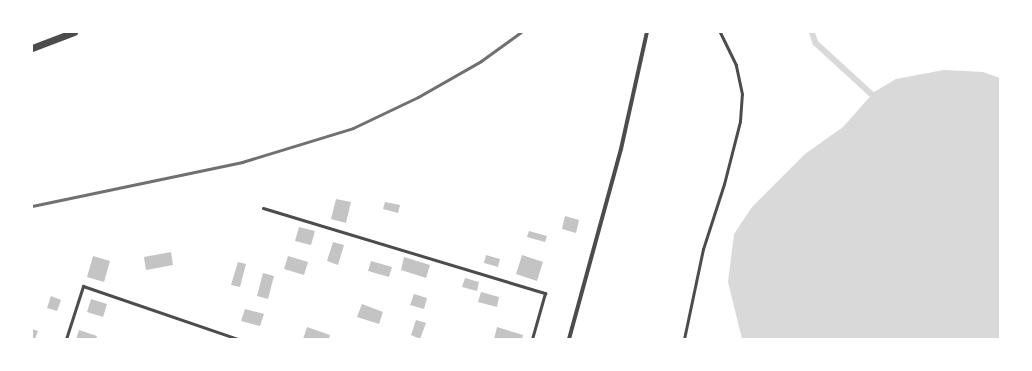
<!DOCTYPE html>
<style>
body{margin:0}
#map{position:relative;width:1032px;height:371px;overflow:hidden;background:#fff;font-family:Barlow,sans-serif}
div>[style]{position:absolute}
.water>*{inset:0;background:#d9d9d9}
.stream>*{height:5.5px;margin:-2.75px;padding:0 2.75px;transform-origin:2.75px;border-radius:2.75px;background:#d9d9d9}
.building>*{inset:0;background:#c4c4c4}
.service>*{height:3px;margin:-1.5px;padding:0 1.5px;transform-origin:1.5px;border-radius:1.5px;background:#4c4c4c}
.minor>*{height:4px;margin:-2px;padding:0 2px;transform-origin:2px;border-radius:2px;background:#4c4c4c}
.tertiary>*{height:7px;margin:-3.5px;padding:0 3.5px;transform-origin:3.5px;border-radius:3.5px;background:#4c4c4c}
.rail>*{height:3px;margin:-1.5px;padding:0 1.5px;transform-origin:1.5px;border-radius:1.5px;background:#707070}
span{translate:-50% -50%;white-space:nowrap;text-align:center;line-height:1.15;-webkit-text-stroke:3px #fff;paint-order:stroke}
.frame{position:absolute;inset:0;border:33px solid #fff;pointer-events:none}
</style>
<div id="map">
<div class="water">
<i style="clip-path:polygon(944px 70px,983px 72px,1000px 78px,1000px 339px,742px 339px,728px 282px,734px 234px,752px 207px,805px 154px,843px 127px,874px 92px,896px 79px)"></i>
</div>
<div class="stream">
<i style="left:812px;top:32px;width:12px;rotate:70deg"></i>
<i style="left:816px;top:43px;width:81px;rotate:42.5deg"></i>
</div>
<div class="building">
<i style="clip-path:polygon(336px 199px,351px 202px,346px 223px,331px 219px)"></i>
<i style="clip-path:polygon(385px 202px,400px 205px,398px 213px,383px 209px)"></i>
<i style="clip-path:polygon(565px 216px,579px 220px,576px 233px,562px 229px)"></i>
<i style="clip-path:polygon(299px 227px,315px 231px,311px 245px,295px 241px)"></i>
<i style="clip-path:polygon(529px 231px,547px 236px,545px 242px,527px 237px)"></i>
<i style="clip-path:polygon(333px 242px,344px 245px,338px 265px,327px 261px)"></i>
<i style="clip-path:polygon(171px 252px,173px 265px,146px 270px,144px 257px)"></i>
<i style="clip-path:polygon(486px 255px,500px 259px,498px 267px,484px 263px)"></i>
<i style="clip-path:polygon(522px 255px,543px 262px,537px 281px,516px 274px)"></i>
<i style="clip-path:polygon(93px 256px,110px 261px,104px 282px,87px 277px)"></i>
<i style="clip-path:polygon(288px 256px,308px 262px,304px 275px,284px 269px)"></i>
<i style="clip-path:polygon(404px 257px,430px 265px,426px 278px,401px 270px)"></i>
<i style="clip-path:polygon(371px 261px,392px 267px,389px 277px,368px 271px)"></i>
<i style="clip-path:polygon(238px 262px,246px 264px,240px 287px,231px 285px)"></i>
<i style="clip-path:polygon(263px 273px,274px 276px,268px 299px,257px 296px)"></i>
<i style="clip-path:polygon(465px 278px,479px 282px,477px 291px,462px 287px)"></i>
<i style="clip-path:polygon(481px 292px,499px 297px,497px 307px,478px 302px)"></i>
<i style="clip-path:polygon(414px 294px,427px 298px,424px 309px,410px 305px)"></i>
<i style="clip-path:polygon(51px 296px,61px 300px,57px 311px,47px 308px)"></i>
<i style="clip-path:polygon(91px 299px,107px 304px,103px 317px,87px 312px)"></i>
<i style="clip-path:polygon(362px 304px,383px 312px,379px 324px,357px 317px)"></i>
<i style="clip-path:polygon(245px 309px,264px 314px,260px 326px,241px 321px)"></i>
<i style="clip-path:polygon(416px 320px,426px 323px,420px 339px,411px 335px)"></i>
<i style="clip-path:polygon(307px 327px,330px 335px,329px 339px,303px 339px)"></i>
<i style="clip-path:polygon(497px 327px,523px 335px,522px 339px,494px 339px)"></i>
<i style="clip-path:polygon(32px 329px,38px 331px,35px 339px,32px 339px)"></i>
<i style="clip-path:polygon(79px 330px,97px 336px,96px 339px,76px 339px)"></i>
</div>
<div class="service">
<i style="left:263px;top:208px;width:295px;rotate:16.8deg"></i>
<i style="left:545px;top:293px;width:48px;rotate:105.8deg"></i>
<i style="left:66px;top:339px;width:56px;rotate:-72.2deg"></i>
<i style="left:83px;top:286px;width:164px;rotate:18.9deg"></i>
<i style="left:684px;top:339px;width:92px;rotate:-78.1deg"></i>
<i style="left:703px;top:249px;width:68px;rotate:-72.1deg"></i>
<i style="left:724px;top:184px;width:65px;rotate:-75.7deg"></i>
<i style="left:740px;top:121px;width:27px;rotate:-86deg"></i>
<i style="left:742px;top:94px;width:30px;rotate:-102deg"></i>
<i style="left:736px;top:65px;width:37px;rotate:-116deg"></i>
</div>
<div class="minor">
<i style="left:569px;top:339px;width:197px;rotate:-74.7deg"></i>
<i style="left:621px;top:149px;width:120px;rotate:-77.5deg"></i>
</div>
<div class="tertiary">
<i style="left:32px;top:48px;width:45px;rotate:-20.9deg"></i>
</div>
<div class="rail">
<i style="left:32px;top:206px;width:215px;rotate:-11.8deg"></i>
<i style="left:242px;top:162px;width:116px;rotate:-17deg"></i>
<i style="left:353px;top:128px;width:72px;rotate:-25.5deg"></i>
<i style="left:418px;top:97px;width:73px;rotate:-29.7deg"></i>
<i style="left:481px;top:61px;width:49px;rotate:-35.9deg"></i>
</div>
<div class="frame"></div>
</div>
